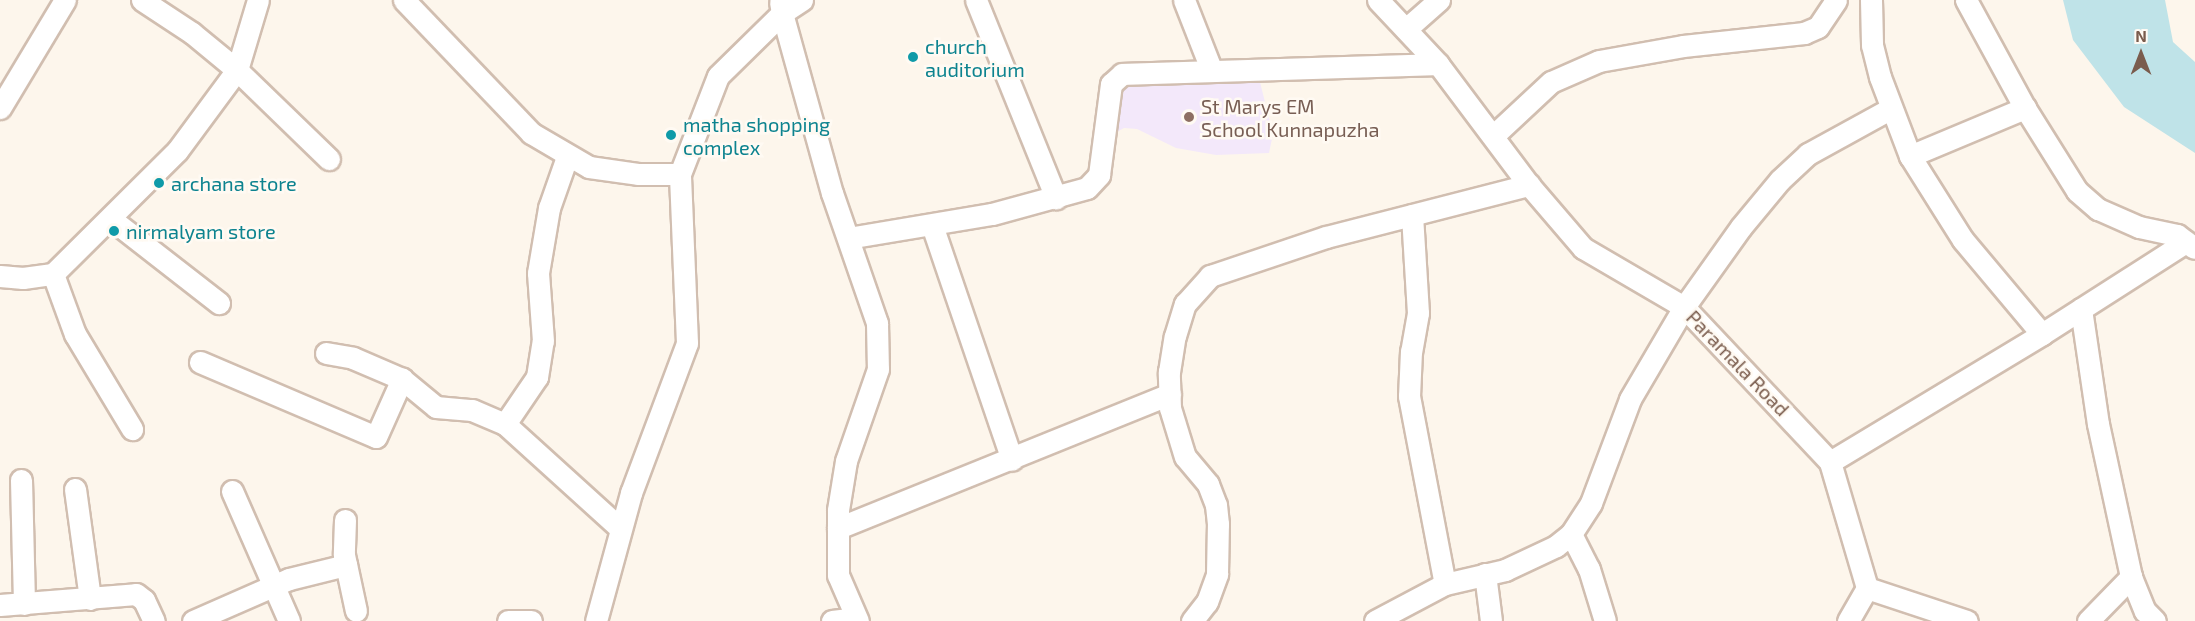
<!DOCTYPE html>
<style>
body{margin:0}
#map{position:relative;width:2195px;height:621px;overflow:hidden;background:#fdf6ec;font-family:"Exo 2",sans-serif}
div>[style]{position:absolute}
.education>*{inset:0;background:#f3e8fa}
.water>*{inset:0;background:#bfe3e8}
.roads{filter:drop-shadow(2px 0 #d1beb0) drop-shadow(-2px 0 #d1beb0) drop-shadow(0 2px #d1beb0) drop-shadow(0 -2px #d1beb0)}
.minor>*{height:21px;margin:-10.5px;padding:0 10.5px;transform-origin:10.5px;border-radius:10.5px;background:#fff}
.dots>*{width:16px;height:16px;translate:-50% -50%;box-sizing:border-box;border:3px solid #fffaf3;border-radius:50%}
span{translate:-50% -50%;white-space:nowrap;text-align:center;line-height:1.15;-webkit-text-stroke:5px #fffaf3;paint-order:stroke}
.culture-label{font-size:20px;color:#0d838f}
.left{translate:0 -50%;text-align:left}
.education-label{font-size:20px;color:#785e54}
.street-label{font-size:20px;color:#7a5c4d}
.north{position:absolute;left:2111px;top:24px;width:60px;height:60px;-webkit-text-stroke:4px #fffaf3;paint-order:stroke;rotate:0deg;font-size:16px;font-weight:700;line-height:24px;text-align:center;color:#7a5c4d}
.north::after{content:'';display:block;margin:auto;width:21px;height:27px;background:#7a5c4d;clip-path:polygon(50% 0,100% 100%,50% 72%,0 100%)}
</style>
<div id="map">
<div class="education">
<i style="clip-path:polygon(1258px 74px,1273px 134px,1269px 153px,1216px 155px,1176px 148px,1137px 129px,1124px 128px,1115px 133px,1108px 129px,1123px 78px)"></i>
</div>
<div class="water">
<i style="clip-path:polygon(2063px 0,2165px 0,2173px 42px,2195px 62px,2195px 153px,2124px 107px,2073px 40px)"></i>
</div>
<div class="roads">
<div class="minor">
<i style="left:142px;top:0;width:60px;rotate:33.4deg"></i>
<i style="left:192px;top:33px;width:58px;rotate:39.4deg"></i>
<i style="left:237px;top:70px;width:128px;rotate:44.1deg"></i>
<i style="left:404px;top:0;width:184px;rotate:46.3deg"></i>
<i style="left:531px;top:133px;width:67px;rotate:30.4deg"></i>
<i style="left:589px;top:167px;width:49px;rotate:8.1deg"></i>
<i style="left:638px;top:174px;width:42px"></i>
<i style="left:680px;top:174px;width:105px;rotate:-68.8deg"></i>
<i style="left:718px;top:76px;width:90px;rotate:-44.5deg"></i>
<i style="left:782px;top:13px;width:11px;rotate:-100deg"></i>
<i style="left:802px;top:0;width:24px;rotate:147deg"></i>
<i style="left:782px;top:13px;width:187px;rotate:74.5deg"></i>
<i style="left:832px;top:193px;width:138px;rotate:70.9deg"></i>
<i style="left:877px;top:323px;width:46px;rotate:88.8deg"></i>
<i style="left:878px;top:369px;width:97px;rotate:109.2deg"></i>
<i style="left:846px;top:461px;width:50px;rotate:99.3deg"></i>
<i style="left:838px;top:510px;width:65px;rotate:90deg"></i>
<i style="left:838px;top:575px;width:50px;rotate:66.5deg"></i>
<i style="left:976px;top:0;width:214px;rotate:68deg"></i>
<i style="left:1184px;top:0;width:74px;rotate:68.6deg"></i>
<i style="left:1378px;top:0;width:88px;rotate:46.8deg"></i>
<i style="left:1438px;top:64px;width:151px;rotate:53.1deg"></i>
<i style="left:1529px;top:185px;width:83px;rotate:49.4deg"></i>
<i style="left:1583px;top:248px;width:117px;rotate:30.3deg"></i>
<i style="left:1684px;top:307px;width:213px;rotate:46.7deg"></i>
<i style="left:1830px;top:462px;width:131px;rotate:73.6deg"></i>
<i style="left:1867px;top:588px;width:105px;rotate:18.3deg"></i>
<i style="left:1871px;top:0;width:45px;rotate:88.7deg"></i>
<i style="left:1872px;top:45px;width:33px;rotate:76deg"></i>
<i style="left:1880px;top:77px;width:85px;rotate:69.2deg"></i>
<i style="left:1910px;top:156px;width:99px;rotate:57.8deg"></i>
<i style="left:1963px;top:240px;width:123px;rotate:50deg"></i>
<i style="left:1966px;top:0;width:123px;rotate:61.4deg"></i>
<i style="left:2025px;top:108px;width:98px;rotate:57.9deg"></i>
<i style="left:2077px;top:191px;width:28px;rotate:41deg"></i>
<i style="left:2098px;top:209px;width:45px;rotate:23.7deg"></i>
<i style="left:2139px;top:227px;width:39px;rotate:12deg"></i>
<i style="left:2177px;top:235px;width:21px;rotate:37deg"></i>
<i style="left:1406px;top:29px;width:44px;rotate:-41.3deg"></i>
<i style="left:0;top:108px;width:126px;rotate:-59deg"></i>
<i style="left:1493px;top:136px;width:79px;rotate:-43deg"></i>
<i style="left:1551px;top:82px;width:52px;rotate:-23.6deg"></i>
<i style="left:1599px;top:61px;width:85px;rotate:-10.1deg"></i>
<i style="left:1683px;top:46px;width:122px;rotate:-6.1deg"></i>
<i style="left:1804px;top:33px;width:15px;rotate:-23deg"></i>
<i style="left:1818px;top:27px;width:32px;rotate:-56deg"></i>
<i style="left:1910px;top:156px;width:125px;rotate:-22.7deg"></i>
<i style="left:1412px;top:215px;width:98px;rotate:86.5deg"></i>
<i style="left:1418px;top:313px;width:39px;rotate:100deg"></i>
<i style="left:1411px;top:351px;width:45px;rotate:92.5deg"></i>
<i style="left:1409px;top:396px;width:191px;rotate:79.2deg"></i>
<i style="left:111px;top:219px;width:137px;rotate:37.9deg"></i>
<i style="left:932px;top:225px;width:248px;rotate:71.2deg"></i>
<i style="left:848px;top:238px;width:146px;rotate:-9.5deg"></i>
<i style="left:992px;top:214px;width:98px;rotate:-15.3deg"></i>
<i style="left:1087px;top:188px;width:18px;rotate:-47deg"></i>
<i style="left:1099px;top:175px;width:92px;rotate:-82.5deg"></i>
<i style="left:1111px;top:84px;width:15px;rotate:-42deg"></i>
<i style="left:1122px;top:74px;width:316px;rotate:-1.8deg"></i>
<i style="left:53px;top:274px;width:64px;rotate:69.9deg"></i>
<i style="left:75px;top:334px;width:111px;rotate:59deg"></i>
<i style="left:0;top:276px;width:23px;rotate:5deg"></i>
<i style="left:23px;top:278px;width:30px;rotate:-8deg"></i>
<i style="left:53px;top:274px;width:175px;rotate:-44.8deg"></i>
<i style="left:177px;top:151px;width:101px;rotate:-53.5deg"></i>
<i style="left:237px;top:70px;width:73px;rotate:-73.3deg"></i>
<i style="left:2081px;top:309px;width:116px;rotate:81.6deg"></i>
<i style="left:2098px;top:424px;width:157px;rotate:77.8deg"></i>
<i style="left:2131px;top:577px;width:37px;rotate:68deg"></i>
<i style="left:2145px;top:611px;width:14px;rotate:45deg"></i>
<i style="left:326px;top:353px;width:27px;rotate:10deg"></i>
<i style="left:353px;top:358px;width:53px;rotate:23.2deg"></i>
<i style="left:402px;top:379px;width:44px;rotate:39.5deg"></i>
<i style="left:436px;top:407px;width:36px;rotate:5deg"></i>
<i style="left:472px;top:410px;width:36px;rotate:23deg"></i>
<i style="left:505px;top:424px;width:156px;rotate:42.2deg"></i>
<i style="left:200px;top:362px;width:191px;rotate:23.1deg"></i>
<i style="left:376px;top:437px;width:64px;rotate:-65.9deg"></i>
<i style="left:505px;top:424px;width:57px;rotate:-55.8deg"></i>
<i style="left:537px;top:377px;width:36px;rotate:-81deg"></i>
<i style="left:543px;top:341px;width:68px;rotate:-94.2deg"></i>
<i style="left:538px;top:273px;width:66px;rotate:-80.4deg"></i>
<i style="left:549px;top:208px;width:54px;rotate:-70.6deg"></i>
<i style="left:1830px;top:462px;width:248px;rotate:-31.1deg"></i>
<i style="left:2042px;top:334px;width:171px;rotate:-32.6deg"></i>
<i style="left:21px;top:480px;width:124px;rotate:88.6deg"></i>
<i style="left:75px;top:489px;width:111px;rotate:82.2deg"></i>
<i style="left:232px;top:491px;width:142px;rotate:66.3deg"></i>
<i style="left:345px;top:520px;width:35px;rotate:92deg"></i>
<i style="left:344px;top:555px;width:57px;rotate:77.9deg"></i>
<i style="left:838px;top:528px;width:358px;rotate:-22deg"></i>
<i style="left:1571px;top:534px;width:39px;rotate:63deg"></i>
<i style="left:1589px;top:569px;width:54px;rotate:72.9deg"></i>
<i style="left:1485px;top:574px;width:47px;rotate:82.7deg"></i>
<i style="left:0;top:605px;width:136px;rotate:-4.6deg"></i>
<i style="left:136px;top:594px;width:10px;rotate:37deg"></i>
<i style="left:144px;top:600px;width:23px;rotate:65deg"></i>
<i style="left:193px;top:621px;width:105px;rotate:-23.6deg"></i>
<i style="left:289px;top:579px;width:59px;rotate:-13.8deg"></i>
<i style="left:508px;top:621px;width:23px"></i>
<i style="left:596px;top:621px;width:133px;rotate:-74.7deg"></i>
<i style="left:631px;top:493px;width:160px;rotate:-69.5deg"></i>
<i style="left:687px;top:343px;width:169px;rotate:-92.4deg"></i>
<i style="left:832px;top:621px;width:24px;rotate:-7deg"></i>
<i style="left:1192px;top:621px;width:24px;rotate:-52deg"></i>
<i style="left:1207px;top:602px;width:30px;rotate:-70deg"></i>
<i style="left:1217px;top:574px;width:50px;rotate:-88.9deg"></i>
<i style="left:1218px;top:524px;width:19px;rotate:-96deg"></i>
<i style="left:1216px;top:505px;width:22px;rotate:-111deg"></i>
<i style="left:1208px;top:484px;width:35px;rotate:-130deg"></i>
<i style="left:1185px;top:457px;width:51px;rotate:-107deg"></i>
<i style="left:1170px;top:408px;width:36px;rotate:-92deg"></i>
<i style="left:1169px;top:372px;width:36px;rotate:-81deg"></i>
<i style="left:1175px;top:336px;width:34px;rotate:-73deg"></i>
<i style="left:1185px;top:304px;width:38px;rotate:-48deg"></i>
<i style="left:1210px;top:276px;width:122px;rotate:-18.6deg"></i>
<i style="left:1326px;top:237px;width:210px;rotate:-14.4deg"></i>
<i style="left:1375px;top:621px;width:79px;rotate:-27.9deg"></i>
<i style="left:1445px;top:584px;width:62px;rotate:-13.1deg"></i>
<i style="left:1505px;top:570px;width:56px;rotate:-25.2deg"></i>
<i style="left:1556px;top:546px;width:19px;rotate:-39deg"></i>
<i style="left:1571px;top:534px;width:37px;rotate:-57deg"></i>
<i style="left:1591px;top:503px;width:111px;rotate:-69.4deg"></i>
<i style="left:1630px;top:399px;width:107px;rotate:-59.6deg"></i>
<i style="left:1684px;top:307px;width:98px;rotate:-54.5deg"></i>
<i style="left:1741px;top:227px;width:61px;rotate:-50.3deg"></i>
<i style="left:1780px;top:180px;width:38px;rotate:-43deg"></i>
<i style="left:1808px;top:154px;width:94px;rotate:-28.8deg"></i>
<i style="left:1848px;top:621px;width:38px;rotate:-60deg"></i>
<i style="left:2088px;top:621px;width:62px;rotate:-45.7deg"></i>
</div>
</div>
<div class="dots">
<i style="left:913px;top:57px;background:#0f9aa8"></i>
<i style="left:1189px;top:117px;background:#8d6e63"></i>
<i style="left:671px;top:135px;background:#0f9aa8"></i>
<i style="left:159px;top:183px;background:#0f9aa8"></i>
<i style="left:114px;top:231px;background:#0f9aa8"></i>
</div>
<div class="culture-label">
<span class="left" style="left:925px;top:58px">church<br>auditorium</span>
<span class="left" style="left:683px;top:136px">matha shopping<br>complex</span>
<span class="left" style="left:171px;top:183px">archana store</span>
<span class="left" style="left:126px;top:231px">nirmalyam store</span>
</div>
<div class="education-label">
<span class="left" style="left:1201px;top:118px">St Marys EM<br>School Kunnapuzha</span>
</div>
<div class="street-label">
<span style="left:1738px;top:363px;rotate:46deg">Paramala Road</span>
</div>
<div class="north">N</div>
</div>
